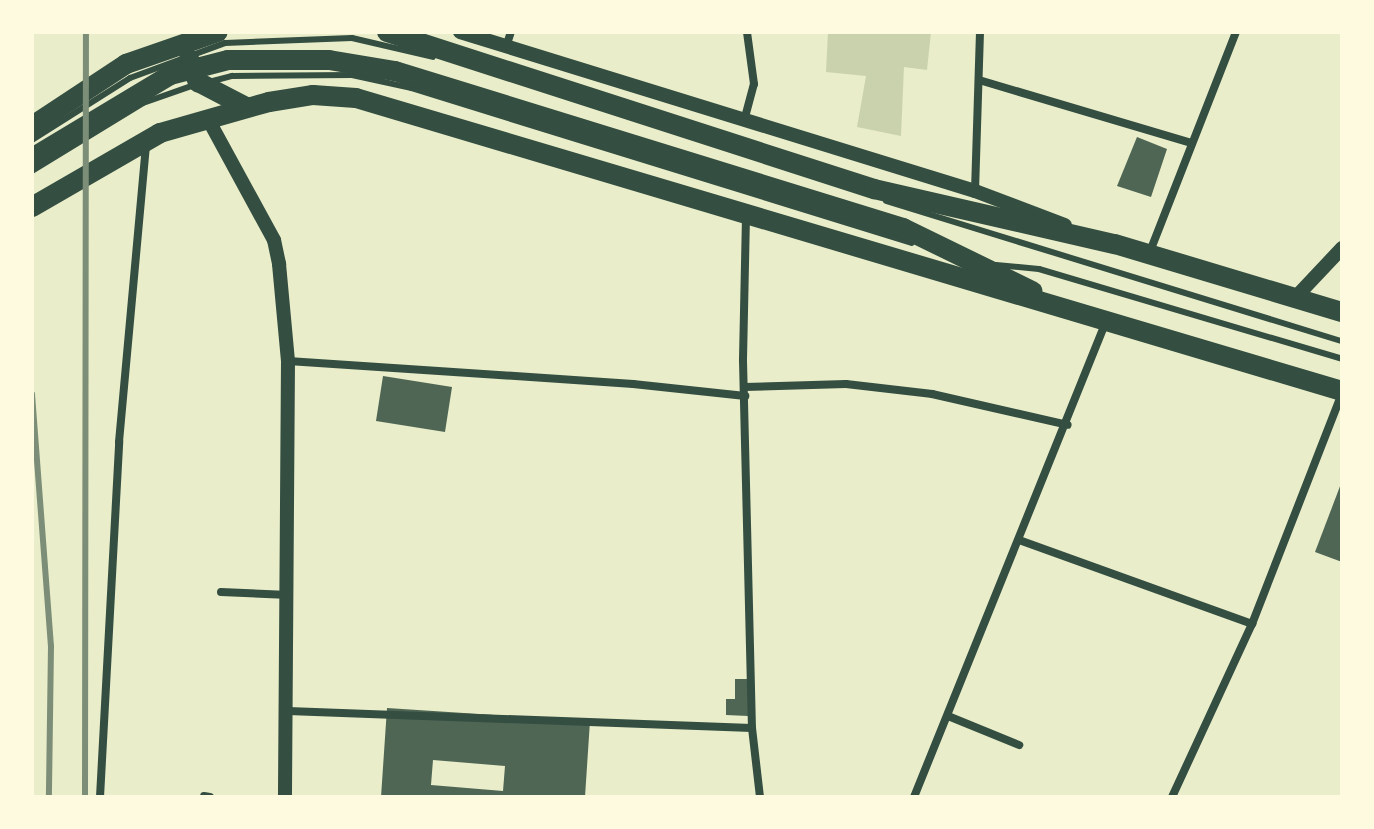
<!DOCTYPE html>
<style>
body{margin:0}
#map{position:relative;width:1374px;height:829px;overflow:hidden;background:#e9edc9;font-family:Mulish,sans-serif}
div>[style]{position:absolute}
.green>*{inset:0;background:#cad2ad}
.building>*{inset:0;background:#4f6655}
.service>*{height:6px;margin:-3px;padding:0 3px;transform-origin:3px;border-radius:3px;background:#344e41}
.minor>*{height:8px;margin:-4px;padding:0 4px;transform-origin:4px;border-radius:4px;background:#344e41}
.tertiary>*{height:14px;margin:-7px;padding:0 7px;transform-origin:7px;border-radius:7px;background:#344e41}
.primary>*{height:20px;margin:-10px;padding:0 10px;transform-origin:10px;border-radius:10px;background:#344e41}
.rail>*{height:6px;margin:-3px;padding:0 3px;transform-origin:3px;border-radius:3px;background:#7c8e77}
span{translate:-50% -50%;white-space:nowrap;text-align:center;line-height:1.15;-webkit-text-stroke:6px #fefae0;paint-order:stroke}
.frame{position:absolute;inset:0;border:34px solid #fefae0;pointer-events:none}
</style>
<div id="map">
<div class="green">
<i style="clip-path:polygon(828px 32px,931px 32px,927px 70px,904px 67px,901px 136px,857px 127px,866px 76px,826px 72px)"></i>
</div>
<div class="building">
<i style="clip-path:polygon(1137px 137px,1167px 149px,1151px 197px,1117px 186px)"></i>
<i style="clip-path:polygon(383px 376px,452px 387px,445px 432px,376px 421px)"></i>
<i style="clip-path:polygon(1342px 481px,1342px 562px,1315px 552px)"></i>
<i style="clip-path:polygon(735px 679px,748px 679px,748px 716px,726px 715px,726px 699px,735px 699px)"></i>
<i style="clip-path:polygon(evenodd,387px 708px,590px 721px,585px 797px,381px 797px,387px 708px,433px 760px,505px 766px,503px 791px,431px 785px,433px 760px)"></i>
</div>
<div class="service">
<i style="left:209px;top:82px;width:24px;rotate:-15deg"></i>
<i style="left:232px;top:76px;width:120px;rotate:-0.5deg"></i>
<i style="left:352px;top:75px;width:60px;rotate:12.4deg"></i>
<i style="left:411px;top:88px;width:524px;rotate:17.19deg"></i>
<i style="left:32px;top:140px;width:116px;rotate:-32.3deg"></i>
<i style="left:130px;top:78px;width:101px;rotate:-20.2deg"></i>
<i style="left:225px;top:43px;width:127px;rotate:-2.3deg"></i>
<i style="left:352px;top:38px;width:83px;rotate:13.2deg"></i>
<i style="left:32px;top:171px;width:130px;rotate:-31.5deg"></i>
<i style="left:143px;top:103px;width:54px;rotate:-19.4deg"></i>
<i style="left:886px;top:201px;width:477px;rotate:17.1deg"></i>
<i style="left:996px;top:265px;width:43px;rotate:5.3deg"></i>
<i style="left:1039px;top:269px;width:316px;rotate:16.5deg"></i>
</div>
<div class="minor">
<i style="left:506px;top:47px;width:16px;rotate:-72deg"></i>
<i style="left:979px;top:80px;width:222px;rotate:16.5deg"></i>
<i style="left:744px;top:121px;width:38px;rotate:-75deg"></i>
<i style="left:754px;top:84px;width:52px;rotate:-97.7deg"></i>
<i style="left:975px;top:191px;width:159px;rotate:-88.2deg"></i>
<i style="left:746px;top:216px;width:145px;rotate:91.2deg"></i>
<i style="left:743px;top:361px;width:367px;rotate:88.6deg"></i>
<i style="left:752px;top:728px;width:69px;rotate:83.4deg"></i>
<i style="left:1149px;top:254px;width:238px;rotate:-68.6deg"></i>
<i style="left:288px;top:361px;width:346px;rotate:3.8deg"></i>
<i style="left:633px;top:384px;width:113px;rotate:6.1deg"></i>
<i style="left:744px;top:387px;width:102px;rotate:-1.7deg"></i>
<i style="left:846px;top:384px;width:87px;rotate:6.6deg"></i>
<i style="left:932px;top:394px;width:139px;rotate:12.8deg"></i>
<i style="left:1019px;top:540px;width:248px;rotate:19.8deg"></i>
<i style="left:221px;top:592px;width:68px;rotate:2.5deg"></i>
<i style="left:288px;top:711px;width:464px;rotate:2.1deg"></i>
<i style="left:948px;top:716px;width:77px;rotate:22.2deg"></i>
<i style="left:204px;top:796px;width:6px;rotate:9deg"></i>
<i style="left:100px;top:797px;width:356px;rotate:-86.9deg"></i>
<i style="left:119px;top:442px;width:298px;rotate:-84.8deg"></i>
<i style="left:914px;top:797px;width:510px;rotate:-68.01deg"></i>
<i style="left:1172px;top:797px;width:191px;rotate:-65.2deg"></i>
<i style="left:1252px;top:624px;width:248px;rotate:-68.7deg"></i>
</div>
<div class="tertiary">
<i style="left:460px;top:32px;width:539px;rotate:17.16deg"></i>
<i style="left:975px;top:191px;width:96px;rotate:20.7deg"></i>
<i style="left:208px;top:119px;width:138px;rotate:61.4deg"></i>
<i style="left:274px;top:240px;width:25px;rotate:78deg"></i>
<i style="left:279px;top:264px;width:97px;rotate:84.7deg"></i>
<i style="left:288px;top:361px;width:436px;rotate:90.4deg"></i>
<i style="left:1294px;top:299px;width:70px;rotate:-46.7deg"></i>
</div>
<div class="primary">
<i style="left:387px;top:32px;width:512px;rotate:17.87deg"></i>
<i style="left:874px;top:189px;width:247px;rotate:12.9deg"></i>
<i style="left:1115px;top:244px;width:237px;rotate:16.7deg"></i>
<i style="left:189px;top:59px;width:25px;rotate:69deg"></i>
<i style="left:198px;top:82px;width:54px;rotate:27.5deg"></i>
<i style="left:32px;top:126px;width:113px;rotate:-33.4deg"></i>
<i style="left:126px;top:64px;width:97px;rotate:-19.2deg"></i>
<i style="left:32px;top:158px;width:161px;rotate:-31deg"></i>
<i style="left:170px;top:75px;width:60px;rotate:-14.5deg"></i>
<i style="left:228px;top:60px;width:101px"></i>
<i style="left:329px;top:60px;width:67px;rotate:9.5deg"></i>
<i style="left:395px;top:71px;width:532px;rotate:17.17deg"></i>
<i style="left:903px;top:228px;width:144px;rotate:26deg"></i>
<i style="left:32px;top:207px;width:148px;rotate:-30deg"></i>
<i style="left:160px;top:133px;width:113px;rotate:-15.9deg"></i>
<i style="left:269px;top:102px;width:45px;rotate:-9deg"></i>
<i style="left:313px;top:95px;width:43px;rotate:4deg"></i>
<i style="left:356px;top:98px;width:1029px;rotate:16.55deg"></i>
</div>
<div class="rail">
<i style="left:32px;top:394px;width:253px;rotate:85.7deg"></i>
<i style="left:51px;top:646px;width:151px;rotate:90.8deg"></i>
<i style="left:85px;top:797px;width:765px;rotate:-89.93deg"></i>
</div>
<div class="frame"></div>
</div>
